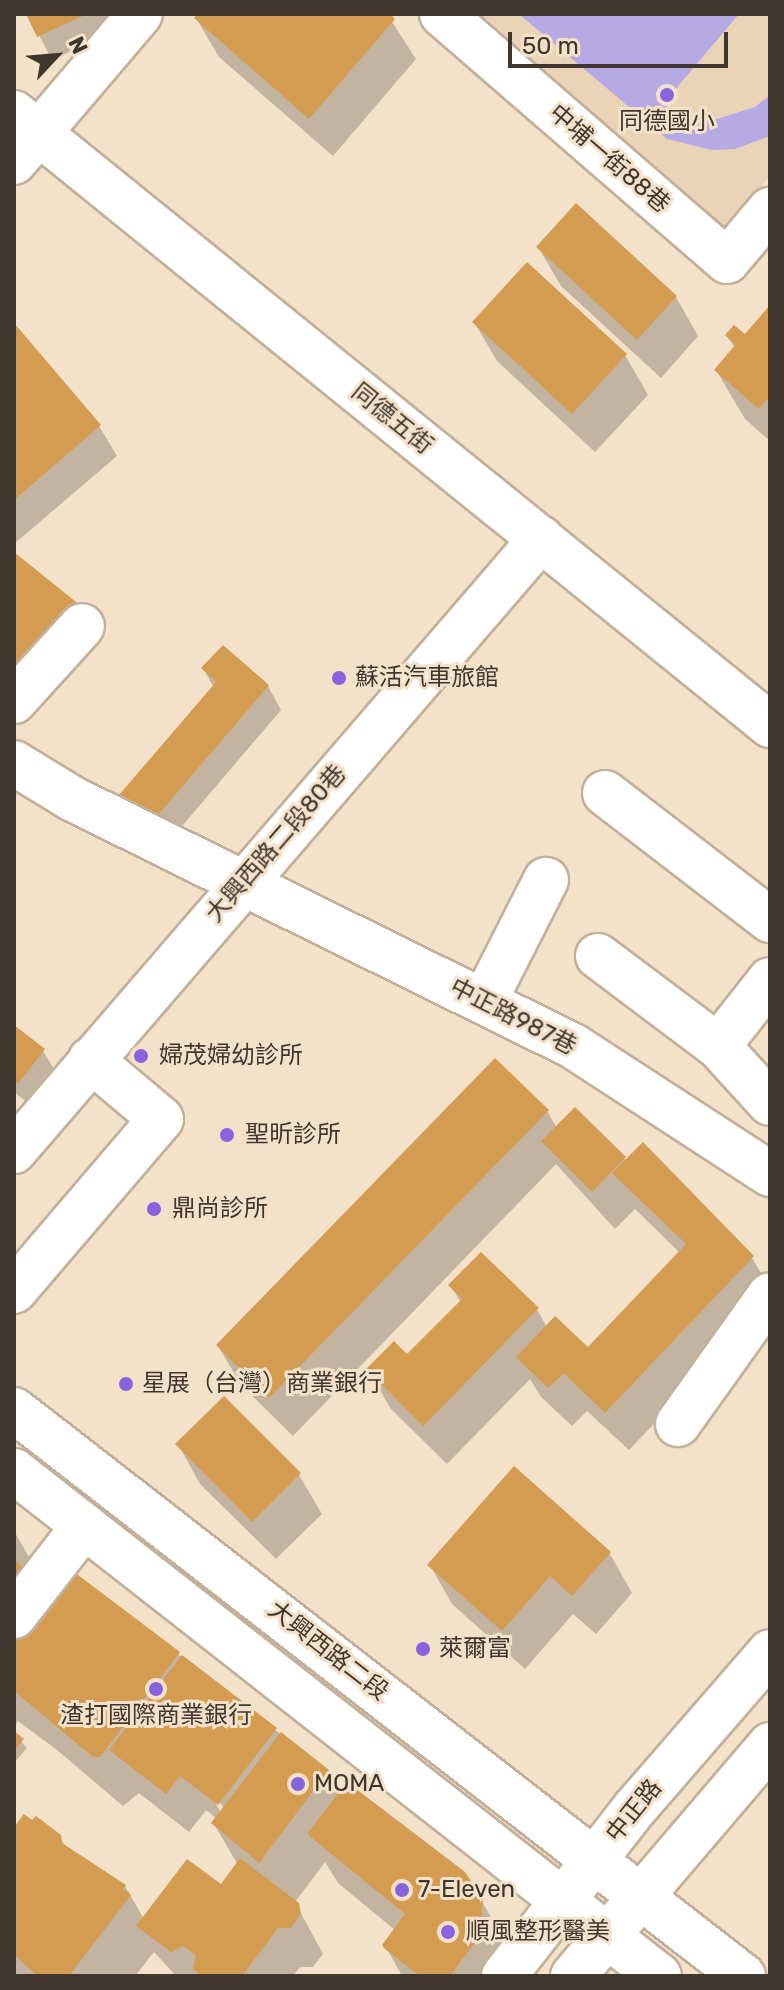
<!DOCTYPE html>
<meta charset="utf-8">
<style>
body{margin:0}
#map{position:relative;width:784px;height:1990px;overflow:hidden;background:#f4e1ca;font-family:Rubik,"Noto Sans TC",sans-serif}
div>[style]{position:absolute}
.built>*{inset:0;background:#ead3b7}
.green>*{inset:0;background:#b6aae5}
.shadow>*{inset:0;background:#0003}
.building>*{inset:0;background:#d39c51}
.roads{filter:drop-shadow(2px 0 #c2b09a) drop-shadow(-2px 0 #c2b09a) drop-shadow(0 2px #c2b09a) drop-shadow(0 -2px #c2b09a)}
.minor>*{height:44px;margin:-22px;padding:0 22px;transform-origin:22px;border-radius:22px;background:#fff}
.dots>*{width:22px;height:22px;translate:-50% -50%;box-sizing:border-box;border:4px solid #f4e1ca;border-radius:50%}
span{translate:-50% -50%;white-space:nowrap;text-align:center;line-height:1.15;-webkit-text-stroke:6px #f4e1ca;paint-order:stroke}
.poi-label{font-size:24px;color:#3f372e}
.left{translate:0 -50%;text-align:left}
.street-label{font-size:24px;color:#3f372e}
.frame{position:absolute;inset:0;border:16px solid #3f372e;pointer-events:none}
.north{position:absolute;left:16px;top:16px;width:80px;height:80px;-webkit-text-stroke:6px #f4e1ca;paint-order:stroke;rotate:64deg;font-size:22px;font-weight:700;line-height:32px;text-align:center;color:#3f372e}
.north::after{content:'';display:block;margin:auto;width:28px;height:36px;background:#3f372e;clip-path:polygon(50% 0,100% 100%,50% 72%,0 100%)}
.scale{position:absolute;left:508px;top:32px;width:220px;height:36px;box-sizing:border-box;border:4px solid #3f372e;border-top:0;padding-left:10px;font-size:24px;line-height:28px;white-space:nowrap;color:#3f372e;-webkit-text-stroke:6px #f4e1ca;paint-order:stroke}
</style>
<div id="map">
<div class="built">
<i style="clip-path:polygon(470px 14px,770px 14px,770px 176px,722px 232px)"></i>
</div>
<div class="green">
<i style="clip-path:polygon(519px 14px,739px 14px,663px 104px,679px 114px,717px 119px,755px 107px,770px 95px,770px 136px,735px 149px,712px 150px,667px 139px)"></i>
</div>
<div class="shadow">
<i style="clip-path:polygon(28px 14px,111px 14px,107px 35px,52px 60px)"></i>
<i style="clip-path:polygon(200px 14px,387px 14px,416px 59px,333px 156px,219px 57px,196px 18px)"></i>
<i style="clip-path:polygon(538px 247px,676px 297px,698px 336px,661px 378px,561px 286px)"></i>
<i style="clip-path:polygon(770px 308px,770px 441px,745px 419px,716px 370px,735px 348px,727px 335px,745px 337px)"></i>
<i style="clip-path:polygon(474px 322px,625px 355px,648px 395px,595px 452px,497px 361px)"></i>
<i style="clip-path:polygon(14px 326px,99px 426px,117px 456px,14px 544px)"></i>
<i style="clip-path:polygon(203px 668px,268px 686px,281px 710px,166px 845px,135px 819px,121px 795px,214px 688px)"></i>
<i style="clip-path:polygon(14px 1027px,43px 1051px,57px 1074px,32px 1106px,14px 1092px)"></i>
<i style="clip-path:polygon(575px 1110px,627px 1161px,752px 1258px,770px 1288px,770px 1302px,629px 1450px,587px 1411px,572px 1426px,541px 1397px,530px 1379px,447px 1464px,391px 1409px,368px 1370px,407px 1357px,461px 1303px,451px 1286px,537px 1310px,547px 1327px,588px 1350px,680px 1253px,635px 1209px,615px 1229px,556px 1164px,293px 1436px,241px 1385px,218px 1346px,547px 1111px,557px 1128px)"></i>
<i style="clip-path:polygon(178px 1444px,299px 1475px,322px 1514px,276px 1559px,200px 1484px)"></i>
<i style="clip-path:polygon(515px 1469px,610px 1554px,632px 1593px,596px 1634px,573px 1614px,525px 1669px,452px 1604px,430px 1565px)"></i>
<i style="clip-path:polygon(14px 1531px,40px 1576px,14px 1614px)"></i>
<i style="clip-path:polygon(evenodd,14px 1651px,178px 1654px,328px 1771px,341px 1794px,481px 1900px,510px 1950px,509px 1976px,402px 1976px,385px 1945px,396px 1931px,338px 1883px,325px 1862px,295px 1902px,323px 1954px,313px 1967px,300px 1967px,293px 1976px,176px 1976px,154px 1952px,135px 1976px,14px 1976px,14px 1831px,60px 1837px,66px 1848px,125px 1886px,144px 1919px,221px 1887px,238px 1865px,214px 1824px,217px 1819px,206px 1810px,189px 1832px,139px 1793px,123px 1806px,57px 1750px,18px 1721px,14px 1726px,14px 1651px,215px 1795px,224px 1809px,224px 1818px,212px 1797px,215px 1795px)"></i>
<i style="clip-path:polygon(14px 1734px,27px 1748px,14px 1763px)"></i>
</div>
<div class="building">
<i style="clip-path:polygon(26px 14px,87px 14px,37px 37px)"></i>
<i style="clip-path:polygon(197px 14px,390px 14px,395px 19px,309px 119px,194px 18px)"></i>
<i style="clip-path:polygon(576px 203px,677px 296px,637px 340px,536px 247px)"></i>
<i style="clip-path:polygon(527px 262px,627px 354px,572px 414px,472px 322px)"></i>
<i style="clip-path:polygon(770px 305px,770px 396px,759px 409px,714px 370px,735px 345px,725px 335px,734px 325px,745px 334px)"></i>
<i style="clip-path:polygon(14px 323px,101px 425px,14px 500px)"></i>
<i style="clip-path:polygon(14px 552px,81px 606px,14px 675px)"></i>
<i style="clip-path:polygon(223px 645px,269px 685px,152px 822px,119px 795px,216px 682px,201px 668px)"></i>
<i style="clip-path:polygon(14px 1025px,45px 1049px,18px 1084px,14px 1081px)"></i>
<i style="clip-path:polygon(495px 1058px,549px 1110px,269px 1398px,216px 1345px)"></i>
<i style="clip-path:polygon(575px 1107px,626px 1157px,592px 1192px,541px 1141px)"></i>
<i style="clip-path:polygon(643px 1142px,754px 1256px,605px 1413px,564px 1373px,548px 1388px,516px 1357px,555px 1316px,588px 1347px,686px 1244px,612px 1173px)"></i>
<i style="clip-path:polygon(481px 1252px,539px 1308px,423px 1426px,366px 1369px,394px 1341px,407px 1354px,462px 1299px,448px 1285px)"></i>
<i style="clip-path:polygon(224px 1396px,301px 1473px,252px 1522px,175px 1444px)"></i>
<i style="clip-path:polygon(514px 1466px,611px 1552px,572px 1596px,550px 1576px,502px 1631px,427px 1565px)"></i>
<i style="clip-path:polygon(14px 1560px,26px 1570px,14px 1586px)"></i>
<i style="clip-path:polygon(70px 1569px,180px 1652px,100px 1757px,93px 1757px,14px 1691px,14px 1643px)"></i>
<i style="clip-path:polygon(182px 1655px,277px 1728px,218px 1805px,180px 1776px,166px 1794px,109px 1750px)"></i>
<i style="clip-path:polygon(14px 1731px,24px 1739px,14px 1751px)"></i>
<i style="clip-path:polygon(281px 1732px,329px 1770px,259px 1863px,211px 1823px)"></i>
<i style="clip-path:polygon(347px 1782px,465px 1872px,483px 1899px,480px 1935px,450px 1976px,420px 1976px,385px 1949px,382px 1945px,405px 1914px,307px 1834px)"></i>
<i style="clip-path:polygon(24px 1814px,32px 1820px,36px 1816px,61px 1835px,62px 1843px,126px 1885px,123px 1889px,131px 1895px,69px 1976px,36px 1975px,14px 1954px,14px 1827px)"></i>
<i style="clip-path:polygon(240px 1858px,299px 1903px,301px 1914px,291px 1928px,278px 1928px,242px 1976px,201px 1976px,193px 1969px,196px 1955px,183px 1946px,171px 1952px,136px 1926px,187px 1859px,221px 1884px)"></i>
</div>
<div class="roads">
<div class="minor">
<i style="left:442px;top:14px;width:377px;rotate:40.9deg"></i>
<i style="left:727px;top:261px;width:67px;rotate:-49.9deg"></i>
<i style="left:14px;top:113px;width:973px;rotate:38.99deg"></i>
<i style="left:14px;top:162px;width:194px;rotate:-49.6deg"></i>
<i style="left:14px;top:701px;width:101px;rotate:-47.8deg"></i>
<i style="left:14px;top:763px;width:69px;rotate:31.4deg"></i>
<i style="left:73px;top:799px;width:558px;rotate:26.29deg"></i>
<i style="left:573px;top:1046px;width:235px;rotate:33deg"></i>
<i style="left:605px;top:793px;width:208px;rotate:37.6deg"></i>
<i style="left:598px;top:956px;width:150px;rotate:36.9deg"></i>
<i style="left:718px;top:1046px;width:77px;rotate:47.6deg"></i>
<i style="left:484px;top:1002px;width:137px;rotate:-63.1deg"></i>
<i style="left:718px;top:1046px;width:84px;rotate:-51.8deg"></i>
<i style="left:14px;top:1151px;width:808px;rotate:-49.27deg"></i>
<i style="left:14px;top:1291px;width:226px;rotate:-49.5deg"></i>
<i style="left:161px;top:1119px;width:92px;rotate:-139.9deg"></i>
<i style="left:14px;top:1410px;width:923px;rotate:37.83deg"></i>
<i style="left:678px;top:1424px;width:158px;rotate:-54.5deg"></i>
<i style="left:14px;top:1471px;width:819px;rotate:38.06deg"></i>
<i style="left:14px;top:1616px;width:114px;rotate:-52.1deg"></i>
<i style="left:504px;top:1976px;width:213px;rotate:-52.1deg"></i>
<i style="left:635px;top:1808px;width:206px;rotate:-49.1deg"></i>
<i style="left:573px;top:1976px;width:304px;rotate:-49.5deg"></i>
</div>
</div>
<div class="dots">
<i style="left:667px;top:95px;background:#8763de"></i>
<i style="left:339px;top:678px;background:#8763de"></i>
<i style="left:141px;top:1056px;background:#8763de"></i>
<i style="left:227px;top:1135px;background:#8763de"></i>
<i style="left:154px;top:1209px;background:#8763de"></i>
<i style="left:126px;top:1384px;background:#8763de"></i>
<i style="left:423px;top:1649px;background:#8763de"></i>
<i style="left:156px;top:1689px;background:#8763de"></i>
<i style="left:298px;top:1784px;background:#8763de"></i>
<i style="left:402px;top:1890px;background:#8763de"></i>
<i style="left:448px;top:1932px;background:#8763de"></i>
</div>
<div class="poi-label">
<span style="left:667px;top:122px">同德國小</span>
<span class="left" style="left:355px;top:678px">蘇活汽車旅館</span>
<span class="left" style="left:159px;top:1056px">婦茂婦幼診所</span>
<span class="left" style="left:245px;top:1135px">聖昕診所</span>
<span class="left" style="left:172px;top:1209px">鼎尚診所</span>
<span class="left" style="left:142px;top:1384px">星展（台灣）商業銀行</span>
<span class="left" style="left:439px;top:1649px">萊爾富</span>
<span style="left:156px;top:1716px">渣打國際商業銀行</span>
<span class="left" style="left:314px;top:1784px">MOMA</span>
<span class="left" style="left:418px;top:1890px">7-Eleven</span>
<span class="left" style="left:466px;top:1932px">順風整形醫美</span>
</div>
<div class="street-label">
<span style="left:609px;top:159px;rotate:41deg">中埔一街88巷</span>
<span style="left:392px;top:419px;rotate:39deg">同德五街</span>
<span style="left:276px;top:844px;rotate:-49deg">大興西路二段80巷</span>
<span style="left:513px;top:1017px;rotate:27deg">中正路987巷</span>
<span style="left:328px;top:1651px;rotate:38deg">大興西路二段</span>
<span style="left:634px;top:1811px;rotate:-51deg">中正路</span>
</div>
<div class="frame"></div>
<div class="north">N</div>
<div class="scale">50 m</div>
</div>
